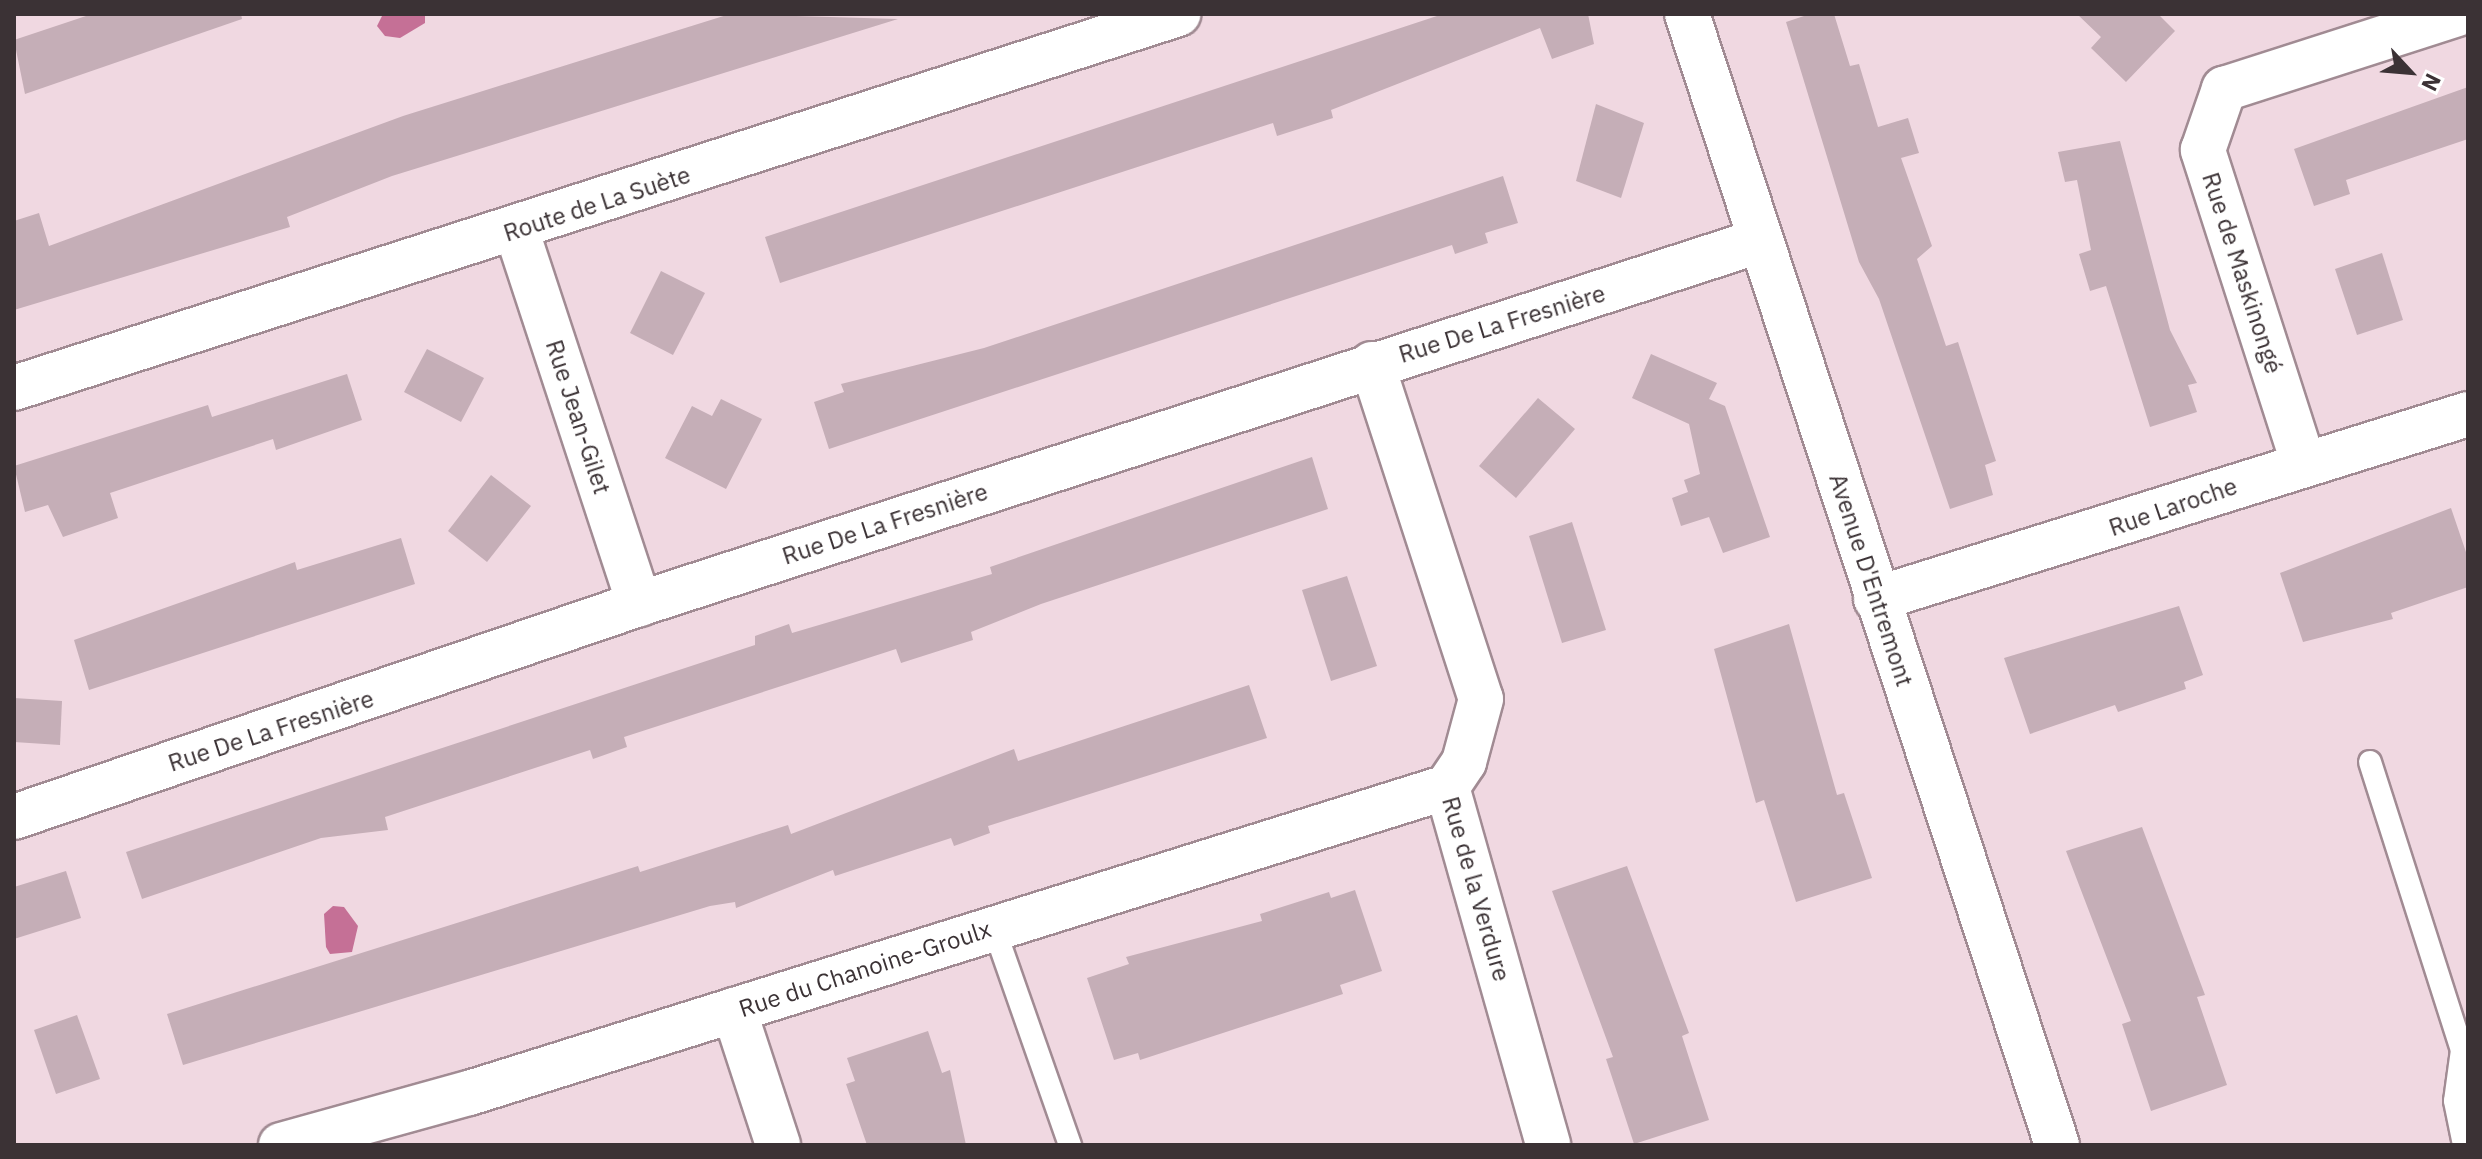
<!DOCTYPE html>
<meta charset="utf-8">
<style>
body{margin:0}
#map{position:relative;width:2482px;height:1159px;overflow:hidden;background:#f0d8e1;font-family:"IBM Plex Sans",sans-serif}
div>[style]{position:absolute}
.water>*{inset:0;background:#c57096}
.building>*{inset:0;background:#c5aeb7}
.roads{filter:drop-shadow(2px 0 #a18b93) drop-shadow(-2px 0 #a18b93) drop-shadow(0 2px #a18b93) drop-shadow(0 -2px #a18b93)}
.service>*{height:22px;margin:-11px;padding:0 11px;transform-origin:11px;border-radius:11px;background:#fff}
.minor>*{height:44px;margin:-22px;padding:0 22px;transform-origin:22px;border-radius:22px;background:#fff}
.tertiary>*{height:44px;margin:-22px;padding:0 22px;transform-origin:22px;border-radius:22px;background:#fff}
span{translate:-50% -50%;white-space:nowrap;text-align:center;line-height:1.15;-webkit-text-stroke:7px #fff;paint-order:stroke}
.street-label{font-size:24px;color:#3b3235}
.frame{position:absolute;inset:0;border:16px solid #3b3235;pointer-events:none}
.north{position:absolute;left:2370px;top:32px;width:80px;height:80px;-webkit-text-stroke:6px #fff;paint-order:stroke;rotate:116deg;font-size:22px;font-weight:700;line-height:32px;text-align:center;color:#3b3235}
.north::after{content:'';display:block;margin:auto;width:28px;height:36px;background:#3b3235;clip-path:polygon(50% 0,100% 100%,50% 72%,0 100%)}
</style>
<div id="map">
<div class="water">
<i style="clip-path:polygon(383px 14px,425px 14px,425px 23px,400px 38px,385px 36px,377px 26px)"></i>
<i style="clip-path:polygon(333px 906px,344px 907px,358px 926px,352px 952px,330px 954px,326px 947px,324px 914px)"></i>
</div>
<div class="building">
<i style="clip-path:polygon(92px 14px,241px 14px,242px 19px,25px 94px,14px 40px)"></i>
<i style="clip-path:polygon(730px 14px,898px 19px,392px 176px,287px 217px,290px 227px,14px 310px,14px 221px,39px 213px,49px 246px,403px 116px)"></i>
<i style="clip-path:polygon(1443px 14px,1588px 14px,1594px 44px,1552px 59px,1540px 28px,1331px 110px,1333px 118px,1277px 136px,1273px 123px,780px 283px,765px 237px)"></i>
<i style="clip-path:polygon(1810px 14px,1834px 14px,1850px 66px,1859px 64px,1878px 127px,1908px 118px,1919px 153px,1901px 158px,1932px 246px,1917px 259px,1946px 346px,1958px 342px,1996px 461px,1985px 465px,1993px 495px,1950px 509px,1879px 299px,1859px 262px,1786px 22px)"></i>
<i style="clip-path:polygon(2077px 14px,2158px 14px,2175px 31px,2126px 82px,2091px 48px,2101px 37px)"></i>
<i style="clip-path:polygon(2468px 87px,2468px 139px,2346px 180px,2350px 194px,2314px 206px,2294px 149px)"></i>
<i style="clip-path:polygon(1596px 104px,1644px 123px,1621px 198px,1576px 181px)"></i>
<i style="clip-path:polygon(2120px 141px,2170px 330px,2197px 383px,2188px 385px,2197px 412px,2150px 427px,2106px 286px,2090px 291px,2079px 254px,2091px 250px,2077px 180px,2065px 182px,2058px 152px)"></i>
<i style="clip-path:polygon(1503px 176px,1518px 223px,1485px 233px,1488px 243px,1455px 254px,1452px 245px,829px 449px,814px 402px,844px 392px,841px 384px,984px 348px)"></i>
<i style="clip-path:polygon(2382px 253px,2403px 320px,2357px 335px,2335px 269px)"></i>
<i style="clip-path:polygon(661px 271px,705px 293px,673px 355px,630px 333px)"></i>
<i style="clip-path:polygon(427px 349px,484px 378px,461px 422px,404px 392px)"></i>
<i style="clip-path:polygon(1651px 354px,1717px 383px,1709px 399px,1725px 406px,1770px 537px,1723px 553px,1709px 517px,1681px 526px,1672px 498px,1688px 492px,1684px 480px,1700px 474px,1689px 424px,1632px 398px)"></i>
<i style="clip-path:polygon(347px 374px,362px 420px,276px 450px,273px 439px,110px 493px,118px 518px,63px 537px,48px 505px,25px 512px,14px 466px,208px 405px,212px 417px)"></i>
<i style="clip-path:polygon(1538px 398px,1575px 429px,1516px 498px,1479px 466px)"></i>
<i style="clip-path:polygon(721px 399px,762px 419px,726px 489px,665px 458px,692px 406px,712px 416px)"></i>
<i style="clip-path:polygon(1312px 457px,1328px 509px,1041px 604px,971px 632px,973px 640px,901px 663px,896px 649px,624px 737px,627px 747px,593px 759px,590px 750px,385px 817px,388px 830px,321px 838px,142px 899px,126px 852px,755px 645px,755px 636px,789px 624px,792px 633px,992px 574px,990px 567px)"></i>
<i style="clip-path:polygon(491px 475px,531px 506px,487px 562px,448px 531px)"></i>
<i style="clip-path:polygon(2451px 508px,2468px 558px,2468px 587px,2391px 613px,2393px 619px,2303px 642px,2280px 573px)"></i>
<i style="clip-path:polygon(1572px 522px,1606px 630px,1562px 643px,1529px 536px)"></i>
<i style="clip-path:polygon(401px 538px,415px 584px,89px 690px,74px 640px,295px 562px,297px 570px)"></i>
<i style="clip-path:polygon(1347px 576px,1377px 666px,1331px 681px,1302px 590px)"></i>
<i style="clip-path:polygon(2179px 606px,2203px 675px,2184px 682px,2186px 689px,2118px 712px,2115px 705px,2030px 734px,2004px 658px)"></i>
<i style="clip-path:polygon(1789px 624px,1837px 795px,1844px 793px,1872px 878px,1796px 902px,1764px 800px,1756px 803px,1714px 649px)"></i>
<i style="clip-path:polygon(1249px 685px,1267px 738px,988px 826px,990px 833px,954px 846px,951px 838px,835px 876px,833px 870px,736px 908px,735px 902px,710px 906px,183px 1065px,167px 1014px,638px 866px,640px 872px,788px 825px,791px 834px,1014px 749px,1018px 761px)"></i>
<i style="clip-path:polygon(14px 698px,62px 701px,60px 745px,14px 742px)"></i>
<i style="clip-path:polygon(2142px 827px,2205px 995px,2197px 997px,2227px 1085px,2151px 1111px,2122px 1024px,2131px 1021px,2066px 851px)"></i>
<i style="clip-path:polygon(1627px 866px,1689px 1033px,1682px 1036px,1709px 1120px,1634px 1144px,1606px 1059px,1613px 1057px,1552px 891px)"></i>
<i style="clip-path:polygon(66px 871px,81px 918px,14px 939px,14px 887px)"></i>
<i style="clip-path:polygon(1355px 890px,1382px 971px,1340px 985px,1343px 994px,1140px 1060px,1138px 1053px,1114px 1060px,1087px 978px,1129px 964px,1126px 957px,1262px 921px,1260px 914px,1329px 892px,1331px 898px)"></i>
<i style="clip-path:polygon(77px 1015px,100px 1079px,56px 1094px,34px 1030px)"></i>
<i style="clip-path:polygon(928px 1031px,942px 1073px,950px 1070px,966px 1145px,867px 1145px,846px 1084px,855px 1081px,847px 1058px)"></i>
</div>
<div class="roads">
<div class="service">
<i style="left:2370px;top:762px;width:302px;rotate:72.3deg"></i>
<i style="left:2462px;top:1050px;width:6px;rotate:-18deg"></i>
<i style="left:994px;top:928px;width:230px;rotate:70.7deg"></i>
<i style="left:2462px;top:1050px;width:51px;rotate:97.8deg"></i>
<i style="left:2455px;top:1101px;width:45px;rotate:78.4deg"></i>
</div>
<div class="minor">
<i style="left:516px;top:229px;width:395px;rotate:71.8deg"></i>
<i style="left:1372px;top:364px;width:352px;rotate:72deg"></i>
<i style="left:1481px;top:699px;width:65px;rotate:105.1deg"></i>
<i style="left:1464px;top:762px;width:30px;rotate:124deg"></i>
<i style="left:1447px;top:787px;width:372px;rotate:74.2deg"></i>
<i style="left:2303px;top:462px;width:328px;rotate:-107.8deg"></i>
<i style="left:2203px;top:150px;width:65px;rotate:-71deg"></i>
<i style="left:2224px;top:89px;width:245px;rotate:-17.8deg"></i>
<i style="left:1876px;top:599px;width:620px;rotate:-17.35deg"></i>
<i style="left:14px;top:817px;width:660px;rotate:-18.82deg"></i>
<i style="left:639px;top:604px;width:1177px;rotate:-17.96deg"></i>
<i style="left:734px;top:1010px;width:142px;rotate:71.9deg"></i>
<i style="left:281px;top:1145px;width:195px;rotate:-15.5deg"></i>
<i style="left:469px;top:1093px;width:1025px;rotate:-17.37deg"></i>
</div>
<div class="tertiary">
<i style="left:1687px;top:14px;width:1190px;rotate:71.88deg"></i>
<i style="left:14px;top:388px;width:1223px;rotate:-17.81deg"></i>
</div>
</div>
<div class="street-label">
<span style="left:597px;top:204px;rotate:-18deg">Route de La Suète</span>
<span style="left:2242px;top:273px;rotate:72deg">Rue de Maskinongé</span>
<span style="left:1502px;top:324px;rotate:-17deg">Rue De La Fresnière</span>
<span style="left:578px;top:417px;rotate:72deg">Rue Jean-Gilet</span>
<span style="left:2173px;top:507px;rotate:-19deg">Rue Laroche</span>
<span style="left:885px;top:524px;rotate:-18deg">Rue De La Fresnière</span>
<span style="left:1871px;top:580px;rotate:72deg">Avenue D'Entremont</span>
<span style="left:271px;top:731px;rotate:-18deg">Rue De La Fresnière</span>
<span style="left:1476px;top:889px;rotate:74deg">Rue de la Verdure</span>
<span style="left:865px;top:969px;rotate:-18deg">Rue du Chanoine-Groulx</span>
</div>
<div class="frame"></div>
<div class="north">N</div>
</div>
